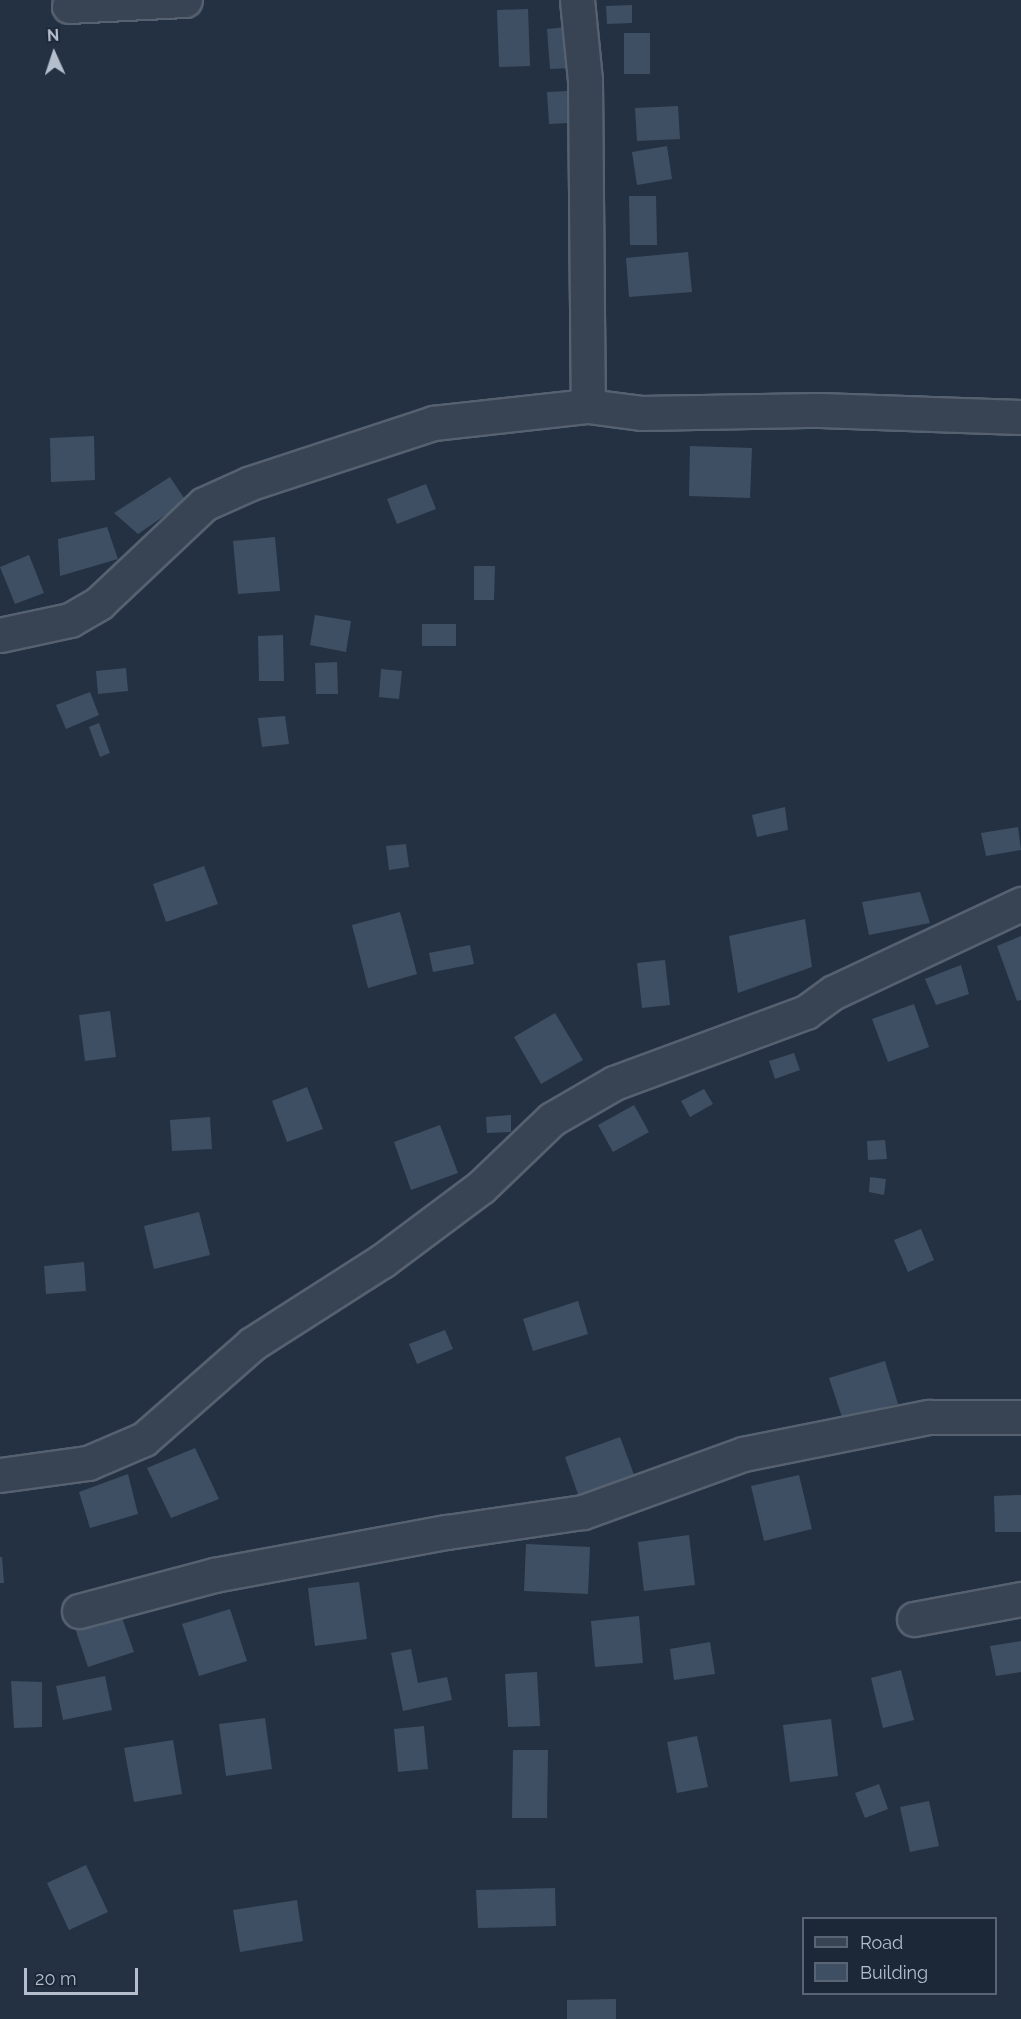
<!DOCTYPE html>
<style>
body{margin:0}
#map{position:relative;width:1021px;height:2019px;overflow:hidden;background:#233143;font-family:Raleway,sans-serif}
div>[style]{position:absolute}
.building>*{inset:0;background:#3f4f63}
.roads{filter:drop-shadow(2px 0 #566170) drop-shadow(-2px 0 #566170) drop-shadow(0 2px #566170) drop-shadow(0 -2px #566170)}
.minor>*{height:33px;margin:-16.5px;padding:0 16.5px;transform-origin:16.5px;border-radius:16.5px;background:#384353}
span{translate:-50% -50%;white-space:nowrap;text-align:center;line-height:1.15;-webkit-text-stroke:4.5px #1c2838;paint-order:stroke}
.legend{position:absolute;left:802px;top:1917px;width:195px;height:78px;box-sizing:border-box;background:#1c2838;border:2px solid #596474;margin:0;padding:8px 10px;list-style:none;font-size:18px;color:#b5becd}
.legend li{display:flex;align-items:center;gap:12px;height:30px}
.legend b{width:30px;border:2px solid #596474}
.north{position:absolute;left:24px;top:24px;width:60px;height:60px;-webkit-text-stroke:4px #1c2838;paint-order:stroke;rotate:357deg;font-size:16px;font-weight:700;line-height:24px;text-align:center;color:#b5becd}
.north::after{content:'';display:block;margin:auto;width:21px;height:27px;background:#b5becd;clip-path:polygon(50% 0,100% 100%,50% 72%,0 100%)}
.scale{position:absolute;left:24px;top:1968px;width:114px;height:27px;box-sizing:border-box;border:3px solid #b5becd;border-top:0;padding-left:8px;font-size:18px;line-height:21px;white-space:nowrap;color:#b5becd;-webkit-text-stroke:4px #1c2838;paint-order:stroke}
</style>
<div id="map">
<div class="building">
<i style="clip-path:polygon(632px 5px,632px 23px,607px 24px,606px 6px)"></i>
<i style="clip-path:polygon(528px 9px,530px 66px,499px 67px,497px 10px)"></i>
<i style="clip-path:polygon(568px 27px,570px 68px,550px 69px,547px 29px)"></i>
<i style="clip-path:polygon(624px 33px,650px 33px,650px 74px,624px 74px)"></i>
<i style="clip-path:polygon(568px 91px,569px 123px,549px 124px,547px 92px)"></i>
<i style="clip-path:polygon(678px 106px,680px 139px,637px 141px,635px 108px)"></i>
<i style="clip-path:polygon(667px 146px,672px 179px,637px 185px,632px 152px)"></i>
<i style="clip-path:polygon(629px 196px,656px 196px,657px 245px,630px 245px)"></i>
<i style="clip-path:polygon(688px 252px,692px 292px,629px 297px,626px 258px)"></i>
<i style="clip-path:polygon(94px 436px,95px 480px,51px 482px,50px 438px)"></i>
<i style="clip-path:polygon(690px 446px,752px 448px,750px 498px,689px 496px)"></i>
<i style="clip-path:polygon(170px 477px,186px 501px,138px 534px,114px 513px)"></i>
<i style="clip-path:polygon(426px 484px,436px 509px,397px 524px,387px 499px)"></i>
<i style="clip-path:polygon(107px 527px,118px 559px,60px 576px,58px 539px)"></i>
<i style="clip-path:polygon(275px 537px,280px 591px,238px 594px,233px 541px)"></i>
<i style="clip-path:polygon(29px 555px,44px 593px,15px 604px,0 567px)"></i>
<i style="clip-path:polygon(474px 566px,495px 566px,494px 600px,474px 600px)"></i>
<i style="clip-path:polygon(315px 615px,351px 621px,346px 652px,310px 645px)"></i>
<i style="clip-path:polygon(422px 624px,456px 624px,456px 646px,422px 646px)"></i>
<i style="clip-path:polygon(283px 635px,284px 681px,259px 681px,258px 636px)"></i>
<i style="clip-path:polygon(337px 662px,338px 694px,316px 694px,315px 663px)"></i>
<i style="clip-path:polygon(126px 668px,128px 691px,98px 694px,96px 671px)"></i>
<i style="clip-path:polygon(381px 669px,402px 671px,399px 699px,379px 697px)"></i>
<i style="clip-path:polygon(90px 692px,99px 715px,66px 729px,56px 705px)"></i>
<i style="clip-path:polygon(285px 716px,289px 744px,262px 747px,258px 718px)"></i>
<i style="clip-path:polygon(99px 723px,110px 753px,100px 757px,89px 727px)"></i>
<i style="clip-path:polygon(785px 807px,788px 830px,757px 837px,752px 815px)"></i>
<i style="clip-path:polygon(1018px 827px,1021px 850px,986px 856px,981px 833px)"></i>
<i style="clip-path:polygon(406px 844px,409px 867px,389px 870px,386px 846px)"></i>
<i style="clip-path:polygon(204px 866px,218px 904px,166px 922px,153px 884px)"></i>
<i style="clip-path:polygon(920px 892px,930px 923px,869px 935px,862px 902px)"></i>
<i style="clip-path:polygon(400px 912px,417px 974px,368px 988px,352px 925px)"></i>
<i style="clip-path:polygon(805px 919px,812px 967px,738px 993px,729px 936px)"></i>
<i style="clip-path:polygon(1021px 936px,1021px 1000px,1017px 1001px,997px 946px)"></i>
<i style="clip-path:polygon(470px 945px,474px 964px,433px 972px,429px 953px)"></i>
<i style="clip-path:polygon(665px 960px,670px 1005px,642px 1008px,637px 963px)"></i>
<i style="clip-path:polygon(961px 965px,969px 994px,936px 1005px,925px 979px)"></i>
<i style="clip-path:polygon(914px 1004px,929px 1047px,888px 1062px,872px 1019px)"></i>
<i style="clip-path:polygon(110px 1011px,116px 1057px,85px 1061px,79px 1015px)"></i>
<i style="clip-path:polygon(555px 1013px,583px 1060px,541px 1084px,514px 1037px)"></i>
<i style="clip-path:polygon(794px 1053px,800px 1070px,775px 1079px,769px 1061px)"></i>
<i style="clip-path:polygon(307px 1087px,323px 1129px,287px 1142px,272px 1101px)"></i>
<i style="clip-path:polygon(704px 1089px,713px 1104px,690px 1117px,681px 1101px)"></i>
<i style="clip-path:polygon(634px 1105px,649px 1132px,613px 1152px,598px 1125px)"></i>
<i style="clip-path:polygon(511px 1115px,511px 1132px,487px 1133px,486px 1117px)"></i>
<i style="clip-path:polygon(210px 1117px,212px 1149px,172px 1151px,170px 1120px)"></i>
<i style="clip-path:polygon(440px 1125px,458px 1173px,411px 1190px,394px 1142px)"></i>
<i style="clip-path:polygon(885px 1140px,887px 1159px,868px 1160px,867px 1141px)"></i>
<i style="clip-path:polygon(870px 1177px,886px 1179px,884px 1195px,869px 1192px)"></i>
<i style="clip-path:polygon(199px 1212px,210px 1255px,154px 1269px,144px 1226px)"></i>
<i style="clip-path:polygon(921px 1229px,934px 1260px,908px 1272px,894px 1240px)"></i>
<i style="clip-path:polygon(84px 1262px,86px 1291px,46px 1294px,44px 1266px)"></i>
<i style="clip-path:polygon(578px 1301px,588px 1334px,533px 1351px,523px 1319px)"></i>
<i style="clip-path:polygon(445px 1330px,453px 1349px,417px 1364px,409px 1344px)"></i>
<i style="clip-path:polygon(885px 1361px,898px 1404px,842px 1417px,829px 1378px)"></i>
<i style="clip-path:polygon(620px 1437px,636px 1480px,580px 1500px,565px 1457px)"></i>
<i style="clip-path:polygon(195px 1448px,219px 1499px,171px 1518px,147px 1468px)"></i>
<i style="clip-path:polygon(128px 1474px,138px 1514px,90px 1528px,79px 1492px)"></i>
<i style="clip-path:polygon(799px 1475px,812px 1529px,764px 1541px,751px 1486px)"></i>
<i style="clip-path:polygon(1021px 1495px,1021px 1532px,995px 1532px,994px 1496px)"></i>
<i style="clip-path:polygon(689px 1535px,695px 1585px,644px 1591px,638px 1542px)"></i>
<i style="clip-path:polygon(526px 1544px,590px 1547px,588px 1594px,524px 1591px)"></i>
<i style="clip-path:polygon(0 1557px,2px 1557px,4px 1583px,0 1583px)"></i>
<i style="clip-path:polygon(359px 1582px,367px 1639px,315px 1646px,308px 1588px)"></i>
<i style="clip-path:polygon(230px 1609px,247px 1661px,199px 1676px,182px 1624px)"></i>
<i style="clip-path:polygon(120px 1612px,134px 1652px,88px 1667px,75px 1628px)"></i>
<i style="clip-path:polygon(639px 1616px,643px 1663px,595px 1667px,591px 1621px)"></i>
<i style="clip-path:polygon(1021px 1641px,1021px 1672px,996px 1676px,990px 1646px)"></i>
<i style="clip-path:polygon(710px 1642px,715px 1674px,674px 1680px,670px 1649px)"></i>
<i style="clip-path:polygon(411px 1649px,418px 1683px,447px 1677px,452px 1700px,403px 1711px,391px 1653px)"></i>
<i style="clip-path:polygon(901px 1670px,914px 1720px,883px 1728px,871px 1678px)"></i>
<i style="clip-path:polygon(537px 1672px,540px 1726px,508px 1727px,505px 1674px)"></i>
<i style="clip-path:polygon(105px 1676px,112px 1710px,63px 1720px,56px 1686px)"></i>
<i style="clip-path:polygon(11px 1681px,42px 1682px,42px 1727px,14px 1728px)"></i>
<i style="clip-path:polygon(265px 1718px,272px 1769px,226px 1776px,219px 1724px)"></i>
<i style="clip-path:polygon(831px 1719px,838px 1776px,790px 1782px,783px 1725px)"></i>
<i style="clip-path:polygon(424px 1726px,428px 1769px,398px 1772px,394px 1729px)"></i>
<i style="clip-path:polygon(697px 1736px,708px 1787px,677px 1793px,667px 1742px)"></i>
<i style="clip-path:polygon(173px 1740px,182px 1794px,134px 1802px,124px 1748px)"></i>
<i style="clip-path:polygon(513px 1750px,548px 1750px,547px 1818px,512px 1818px)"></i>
<i style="clip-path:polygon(879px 1784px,888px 1809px,865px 1818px,855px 1793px)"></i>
<i style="clip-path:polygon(929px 1801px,939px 1846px,910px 1852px,900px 1807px)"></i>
<i style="clip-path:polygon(86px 1865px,108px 1912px,69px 1930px,47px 1883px)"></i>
<i style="clip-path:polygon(555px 1888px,556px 1926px,478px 1928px,476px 1890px)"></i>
<i style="clip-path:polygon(297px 1900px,303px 1941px,240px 1952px,233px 1910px)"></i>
<i style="clip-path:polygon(616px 1999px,616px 2019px,567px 2019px,567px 2000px)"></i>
</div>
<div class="roads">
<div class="minor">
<i style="left:577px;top:0;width:80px;rotate:84.3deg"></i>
<i style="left:585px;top:80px;width:326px;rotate:89.5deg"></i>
<i style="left:69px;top:6px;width:116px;rotate:-3deg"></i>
<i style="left:0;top:635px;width:72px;rotate:-12.1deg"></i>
<i style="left:70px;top:620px;width:34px;rotate:-30deg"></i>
<i style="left:99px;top:603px;width:144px;rotate:-43.3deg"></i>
<i style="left:204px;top:504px;width:51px;rotate:-24.1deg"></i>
<i style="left:251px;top:483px;width:192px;rotate:-18.2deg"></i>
<i style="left:433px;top:423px;width:156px;rotate:-6.3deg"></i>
<i style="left:588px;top:406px;width:53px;rotate:7.5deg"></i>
<i style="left:641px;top:413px;width:179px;rotate:-1deg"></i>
<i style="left:820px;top:410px;width:201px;rotate:2deg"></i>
<i style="left:0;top:1475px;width:89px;rotate:-7.8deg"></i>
<i style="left:88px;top:1463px;width:61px;rotate:-23.2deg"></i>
<i style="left:144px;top:1439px;width:144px;rotate:-41.3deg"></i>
<i style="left:252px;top:1344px;width:154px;rotate:-32.6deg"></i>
<i style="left:382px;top:1261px;width:124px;rotate:-36.8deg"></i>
<i style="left:481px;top:1187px;width:98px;rotate:-43.8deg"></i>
<i style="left:552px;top:1119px;width:72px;rotate:-30.1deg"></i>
<i style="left:614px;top:1083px;width:205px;rotate:-20.3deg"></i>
<i style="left:806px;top:1012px;width:34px;rotate:-36deg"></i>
<i style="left:834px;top:992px;width:207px;rotate:-25.2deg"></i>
<i style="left:79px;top:1611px;width:140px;rotate:-14.9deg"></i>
<i style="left:214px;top:1575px;width:237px;rotate:-10.5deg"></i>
<i style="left:447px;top:1532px;width:137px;rotate:-8.4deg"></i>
<i style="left:583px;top:1512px;width:170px;rotate:-19.9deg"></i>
<i style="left:743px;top:1454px;width:190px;rotate:-11.3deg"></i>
<i style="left:929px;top:1417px;width:92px"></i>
<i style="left:914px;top:1619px;width:109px;rotate:-10.6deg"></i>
</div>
</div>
<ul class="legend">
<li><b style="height:8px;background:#384353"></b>Road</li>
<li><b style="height:16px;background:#3f4f63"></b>Building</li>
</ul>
<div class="north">N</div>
<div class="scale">20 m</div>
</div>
